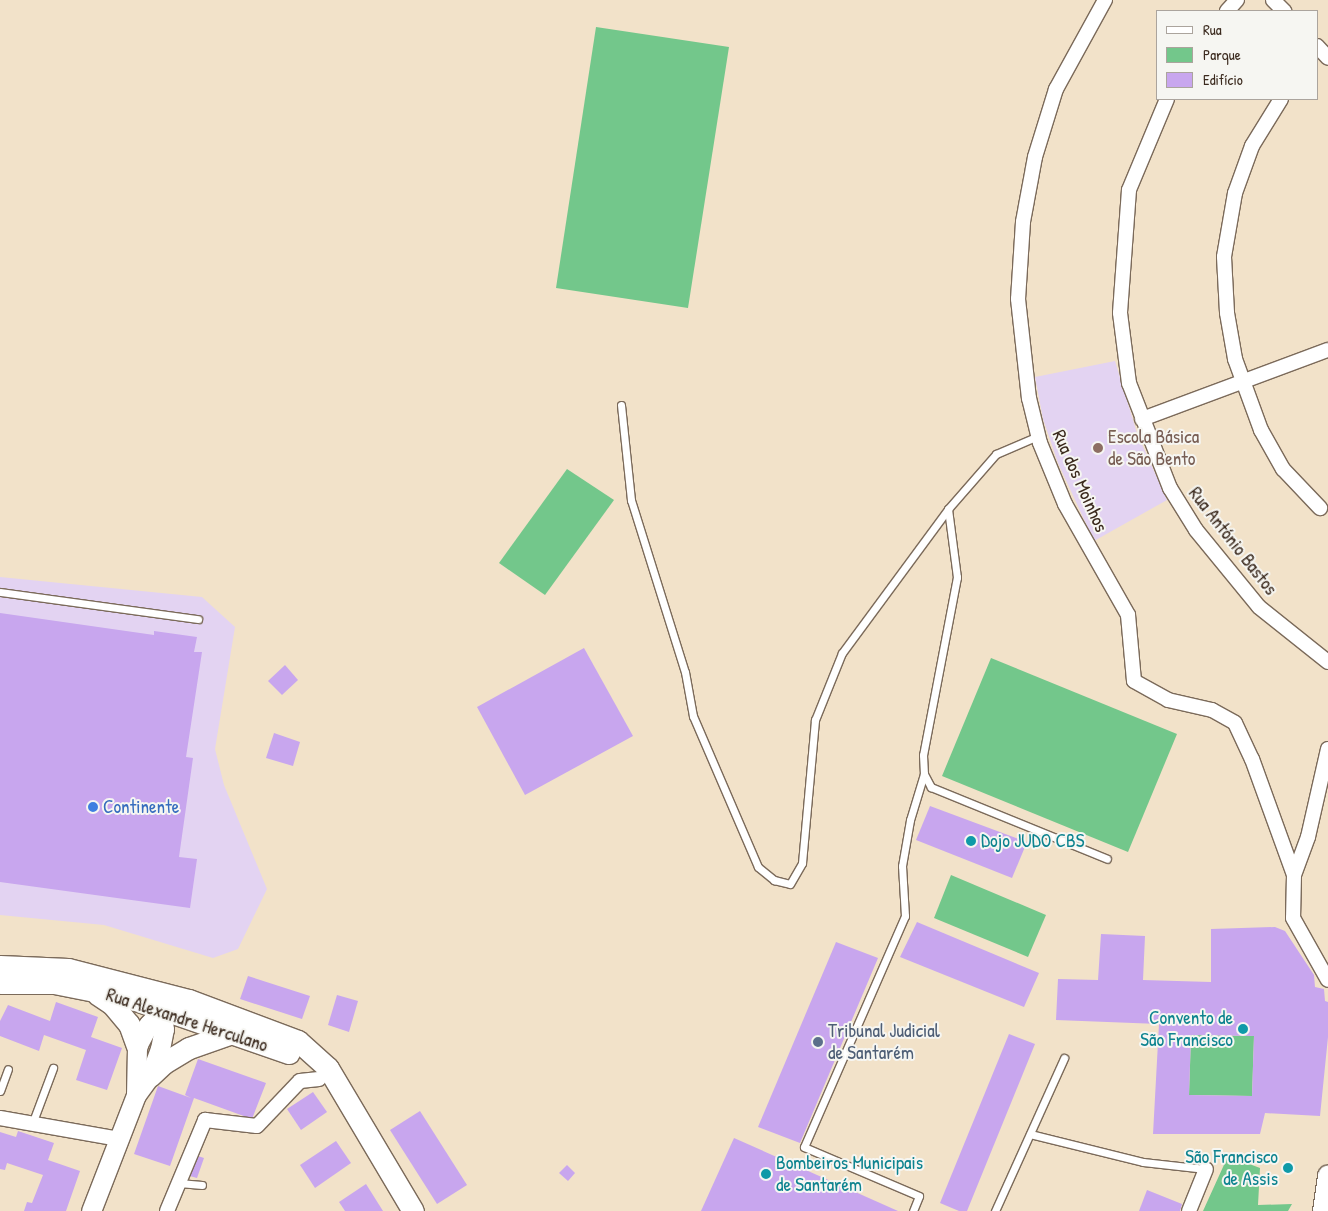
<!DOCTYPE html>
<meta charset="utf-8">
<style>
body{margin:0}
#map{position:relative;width:1328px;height:1211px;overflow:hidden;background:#f2e2c9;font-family:"Patrick Hand",sans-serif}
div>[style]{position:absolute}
.built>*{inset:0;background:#e3d3f2}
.green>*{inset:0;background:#73c78b}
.building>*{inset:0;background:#c8a6ee}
.roads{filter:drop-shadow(1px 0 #7b6a5a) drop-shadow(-1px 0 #7b6a5a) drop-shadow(0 1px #7b6a5a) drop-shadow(0 -1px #7b6a5a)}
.lane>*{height:7px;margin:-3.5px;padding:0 3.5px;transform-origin:3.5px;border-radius:3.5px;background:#fff}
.street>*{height:14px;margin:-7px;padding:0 7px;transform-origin:7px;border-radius:7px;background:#fff}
.secondary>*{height:19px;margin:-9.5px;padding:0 9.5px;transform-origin:9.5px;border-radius:9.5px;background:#fff}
.primary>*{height:21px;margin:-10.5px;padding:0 10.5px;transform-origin:10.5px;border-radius:10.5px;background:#fff}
.dots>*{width:14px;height:14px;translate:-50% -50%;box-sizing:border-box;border:2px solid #f6f6f2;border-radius:50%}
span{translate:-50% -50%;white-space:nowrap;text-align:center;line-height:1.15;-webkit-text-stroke:4px #f6f6f2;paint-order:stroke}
.education-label{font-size:19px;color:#785e54}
.left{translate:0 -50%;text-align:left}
.street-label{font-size:19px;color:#3b2a1e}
.shop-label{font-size:19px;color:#366cbe}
.culture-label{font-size:19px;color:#0d838f}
.right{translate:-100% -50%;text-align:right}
.service-label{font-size:19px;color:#4e5e75}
.legend{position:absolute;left:1156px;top:10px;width:162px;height:90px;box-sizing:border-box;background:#f6f6f2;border:1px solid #aba49d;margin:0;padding:6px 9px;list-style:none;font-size:15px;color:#3b2a1e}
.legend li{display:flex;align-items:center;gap:10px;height:25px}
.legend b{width:25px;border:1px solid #aba49d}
</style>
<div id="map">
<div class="built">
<i style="clip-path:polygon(1115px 361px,1137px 433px,1167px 500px,1094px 541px,1058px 463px,1043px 419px,1035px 377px)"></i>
<i style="clip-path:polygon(0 577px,202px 597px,235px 627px,215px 749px,224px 785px,267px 889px,238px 949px,213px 958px,104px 925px,0 915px)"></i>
</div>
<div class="green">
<i style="clip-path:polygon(596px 27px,729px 47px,688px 308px,556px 288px)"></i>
<i style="clip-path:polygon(567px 469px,614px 500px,545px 595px,499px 563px)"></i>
<i style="clip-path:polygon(991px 658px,1177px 734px,1128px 852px,942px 776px)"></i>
<i style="clip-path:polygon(951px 875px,1046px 915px,1028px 957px,934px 918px)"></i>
<i style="clip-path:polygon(1191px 1035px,1254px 1036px,1252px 1096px,1189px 1095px)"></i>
<i style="clip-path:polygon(1228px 1156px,1260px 1168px,1258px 1205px,1292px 1204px,1288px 1211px,1203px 1211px)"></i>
</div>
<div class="building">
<i style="clip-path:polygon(0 613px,154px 635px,154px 631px,197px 637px,194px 652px,202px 652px,186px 757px,193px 758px,179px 857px,197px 859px,190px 908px,0 882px)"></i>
<i style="clip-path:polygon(584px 648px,633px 736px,525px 795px,477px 707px)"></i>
<i style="clip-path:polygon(285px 665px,298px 680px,282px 695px,268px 681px)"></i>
<i style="clip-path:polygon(274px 733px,300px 742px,293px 766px,266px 758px)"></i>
<i style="clip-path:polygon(930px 806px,1027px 842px,1012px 878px,916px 840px)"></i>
<i style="clip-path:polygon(917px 922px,1039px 973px,1024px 1007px,900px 957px)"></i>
<i style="clip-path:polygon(evenodd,1275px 927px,1285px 931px,1314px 975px,1315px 987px,1324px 989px,1325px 1001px,1328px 1002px,1328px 1037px,1320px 1116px,1265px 1113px,1260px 1134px,1153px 1134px,1159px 1024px,1056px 1020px,1058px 979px,1098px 980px,1101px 934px,1145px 936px,1143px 980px,1211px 982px,1211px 929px,1275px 927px,1191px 1035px,1254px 1036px,1252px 1096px,1189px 1095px,1191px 1035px)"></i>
<i style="clip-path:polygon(836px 942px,878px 958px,800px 1143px,758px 1127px)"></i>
<i style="clip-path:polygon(248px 976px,310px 996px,302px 1019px,240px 999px)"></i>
<i style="clip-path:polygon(337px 995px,358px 1001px,349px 1032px,328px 1025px)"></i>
<i style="clip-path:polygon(56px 1002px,98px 1017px,91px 1037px,122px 1048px,107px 1090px,76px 1080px,86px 1050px,44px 1035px,39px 1051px,0 1036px,0 1021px,8px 1005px,50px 1021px)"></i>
<i style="clip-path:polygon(1009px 1034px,1035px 1044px,967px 1211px,959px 1211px,940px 1203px)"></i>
<i style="clip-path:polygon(198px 1059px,266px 1083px,252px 1119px,194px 1098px,170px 1166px,134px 1154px,158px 1086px,191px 1098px,185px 1095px)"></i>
<i style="clip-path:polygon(313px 1092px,327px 1112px,301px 1130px,287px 1109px)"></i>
<i style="clip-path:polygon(420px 1111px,467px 1185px,437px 1204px,390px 1130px)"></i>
<i style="clip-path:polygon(18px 1131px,54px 1143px,48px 1160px,80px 1171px,66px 1211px,24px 1211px,27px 1202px,32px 1203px,43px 1175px,7px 1163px,5px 1170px,0 1169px,0 1132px,16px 1137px)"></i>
<i style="clip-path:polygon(734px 1138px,898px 1211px,701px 1211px)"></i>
<i style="clip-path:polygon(336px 1141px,351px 1163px,315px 1188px,300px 1165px)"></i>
<i style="clip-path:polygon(192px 1154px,204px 1158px,197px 1178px,186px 1175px)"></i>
<i style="clip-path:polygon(567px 1165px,575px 1173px,568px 1181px,559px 1173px)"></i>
<i style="clip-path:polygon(366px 1184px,383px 1211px,345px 1211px,339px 1202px)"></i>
<i style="clip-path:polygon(1147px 1190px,1182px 1204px,1180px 1211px,1139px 1211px)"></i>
</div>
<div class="roads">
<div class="lane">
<i style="left:621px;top:405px;width:96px;rotate:84deg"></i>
<i style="left:631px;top:500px;width:180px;rotate:72.6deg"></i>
<i style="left:685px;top:672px;width:45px;rotate:79.7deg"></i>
<i style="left:693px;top:716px;width:164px;rotate:66.7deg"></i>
<i style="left:758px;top:867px;width:21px;rotate:39deg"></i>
<i style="left:774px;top:880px;width:16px;rotate:14deg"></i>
<i style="left:790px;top:884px;width:24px;rotate:-60deg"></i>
<i style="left:802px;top:863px;width:144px;rotate:-84.8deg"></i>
<i style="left:815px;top:720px;width:72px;rotate:-68.1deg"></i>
<i style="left:842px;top:653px;width:179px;rotate:-53.6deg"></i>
<i style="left:948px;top:509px;width:73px;rotate:-48.9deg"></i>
<i style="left:996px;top:454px;width:46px;rotate:-23.2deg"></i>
<i style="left:948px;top:509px;width:69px;rotate:82.5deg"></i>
<i style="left:957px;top:577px;width:181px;rotate:100.8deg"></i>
<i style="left:923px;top:755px;width:19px;rotate:87deg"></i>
<i style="left:924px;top:774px;width:15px;rotate:62deg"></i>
<i style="left:931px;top:787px;width:190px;rotate:22.2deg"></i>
<i style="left:0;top:592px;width:200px;rotate:7.8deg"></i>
<i style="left:0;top:1091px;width:23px;rotate:-70deg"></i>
<i style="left:32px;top:1124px;width:60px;rotate:-69.4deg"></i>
<i style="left:1030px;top:1134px;width:116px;rotate:13.9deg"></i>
<i style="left:1143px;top:1162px;width:63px;rotate:6.3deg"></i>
<i style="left:179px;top:1183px;width:23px;rotate:5deg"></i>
<i style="left:913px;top:1211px;width:16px;rotate:-68deg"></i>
<i style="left:919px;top:1196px;width:125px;rotate:-156.9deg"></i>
<i style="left:804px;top:1147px;width:252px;rotate:-66.4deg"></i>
<i style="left:905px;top:916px;width:50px;rotate:-93.4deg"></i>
<i style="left:902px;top:866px;width:47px;rotate:-80.1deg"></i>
<i style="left:910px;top:820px;width:48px;rotate:-73.1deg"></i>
<i style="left:995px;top:1211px;width:168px;rotate:-65.7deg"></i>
</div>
<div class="street">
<i style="left:1105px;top:0;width:102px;rotate:118.8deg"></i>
<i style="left:1056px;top:89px;width:71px;rotate:107.2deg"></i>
<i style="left:1035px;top:157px;width:66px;rotate:100.5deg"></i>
<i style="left:1023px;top:222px;width:77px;rotate:93.7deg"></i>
<i style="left:1018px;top:299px;width:100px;rotate:83.7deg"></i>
<i style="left:1029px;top:398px;width:46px;rotate:76.3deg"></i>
<i style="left:1040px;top:443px;width:66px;rotate:67.7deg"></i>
<i style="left:1065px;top:504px;width:128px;rotate:60.4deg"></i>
<i style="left:1128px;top:615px;width:66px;rotate:84.8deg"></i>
<i style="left:1134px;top:681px;width:39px;rotate:29deg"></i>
<i style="left:1168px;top:700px;width:45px;rotate:12.8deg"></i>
<i style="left:1212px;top:710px;width:26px;rotate:29deg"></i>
<i style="left:1235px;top:723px;width:40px;rotate:65deg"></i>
<i style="left:1252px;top:759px;width:123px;rotate:70.1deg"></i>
<i style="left:1273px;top:0;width:16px;rotate:45deg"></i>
<i style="left:1227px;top:11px;width:15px;rotate:-48deg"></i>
<i style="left:1317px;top:46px;width:16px;rotate:47deg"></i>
<i style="left:1167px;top:99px;width:99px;rotate:112.7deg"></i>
<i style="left:1129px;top:190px;width:123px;rotate:94.2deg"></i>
<i style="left:1120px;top:313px;width:71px;rotate:82.7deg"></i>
<i style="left:1129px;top:383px;width:113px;rotate:68.7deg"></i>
<i style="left:1170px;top:488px;width:49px;rotate:58.2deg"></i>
<i style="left:1196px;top:530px;width:99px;rotate:50.7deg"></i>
<i style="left:1259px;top:607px;width:88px;rotate:38.6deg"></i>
<i style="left:1281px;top:99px;width:55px;rotate:121.7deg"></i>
<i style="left:1252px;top:146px;width:50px;rotate:109.9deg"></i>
<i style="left:1235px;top:193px;width:65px;rotate:99.8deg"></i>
<i style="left:1224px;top:257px;width:56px;rotate:86.9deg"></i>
<i style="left:1227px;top:313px;width:47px;rotate:80.1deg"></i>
<i style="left:1235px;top:359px;width:76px;rotate:69.9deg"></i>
<i style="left:1261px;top:430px;width:45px;rotate:60.6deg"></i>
<i style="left:1283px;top:469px;width:54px;rotate:46.5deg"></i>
<i style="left:1142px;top:419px;width:198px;rotate:-20.4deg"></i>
<i style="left:1328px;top:749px;width:90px;rotate:102.8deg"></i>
<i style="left:1308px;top:837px;width:40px;rotate:110.2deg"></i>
<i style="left:1294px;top:875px;width:43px;rotate:91.3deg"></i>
<i style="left:1293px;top:918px;width:71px;rotate:60.6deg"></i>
<i style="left:0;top:1118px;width:121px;rotate:10deg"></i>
<i style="left:167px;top:1211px;width:99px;rotate:-67.3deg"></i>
<i style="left:205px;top:1120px;width:52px;rotate:6.6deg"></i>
<i style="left:257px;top:1126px;width:62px;rotate:-46.3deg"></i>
<i style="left:300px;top:1081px;width:19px;rotate:-6deg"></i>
<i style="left:1189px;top:1211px;width:45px;rotate:-68deg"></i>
</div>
<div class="secondary">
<i style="left:136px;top:1095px;width:49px;rotate:-88.8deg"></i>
<i style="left:137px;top:1046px;width:24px;rotate:-62deg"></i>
<i style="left:148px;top:1025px;width:19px;rotate:-47deg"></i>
<i style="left:91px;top:1211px;width:124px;rotate:-68.8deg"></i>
<i style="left:136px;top:1095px;width:24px;rotate:-54deg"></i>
<i style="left:150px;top:1076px;width:29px;rotate:-70deg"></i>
<i style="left:160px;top:1049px;width:20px;rotate:-79deg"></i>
<i style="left:164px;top:1029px;width:18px;rotate:-99deg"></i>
</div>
<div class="primary">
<i style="left:0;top:966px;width:68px;rotate:2.5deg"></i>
<i style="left:68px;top:969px;width:125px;rotate:14.4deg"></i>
<i style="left:189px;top:1000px;width:116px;rotate:20.6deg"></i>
<i style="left:298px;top:1041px;width:40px;rotate:42deg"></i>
<i style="left:328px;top:1068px;width:166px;rotate:59.3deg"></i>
<i style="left:0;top:983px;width:54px"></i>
<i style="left:54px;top:983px;width:77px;rotate:11.2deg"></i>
<i style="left:130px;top:998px;width:168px;rotate:19.1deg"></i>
<i style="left:97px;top:994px;width:18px;rotate:34deg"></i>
<i style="left:112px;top:1004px;width:26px;rotate:50deg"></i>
<i style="left:129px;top:1024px;width:23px;rotate:70deg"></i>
<i style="left:150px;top:1076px;width:19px;rotate:-43deg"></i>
<i style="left:164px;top:1063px;width:29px;rotate:-31deg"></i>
<i style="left:189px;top:1048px;width:46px;rotate:-19.2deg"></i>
<i style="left:1323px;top:1211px;width:36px;rotate:-82deg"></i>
</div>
</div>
<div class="dots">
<i style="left:1098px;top:448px;background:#8d6e63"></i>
<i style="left:93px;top:807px;background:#3f7fe0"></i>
<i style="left:971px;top:841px;background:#0f9aa8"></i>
<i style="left:1243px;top:1029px;background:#0f9aa8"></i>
<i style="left:818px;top:1042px;background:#5c6f8a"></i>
<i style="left:1288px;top:1168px;background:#0f9aa8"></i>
<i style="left:766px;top:1174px;background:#0f9aa8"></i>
</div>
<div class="education-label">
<span class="left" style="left:1108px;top:448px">Escola Básica<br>de São Bento</span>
</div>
<div class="street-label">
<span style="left:1080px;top:481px;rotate:66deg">Rua dos Moinhos</span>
<span style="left:1233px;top:541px;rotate:52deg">Rua António Bastos</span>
<span style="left:187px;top:1020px;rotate:18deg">Rua Alexandre Herculano</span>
</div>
<div class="shop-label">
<span class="left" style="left:103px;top:807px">Continente</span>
</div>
<div class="culture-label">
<span class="left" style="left:981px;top:841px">Dojo JUDO CBS</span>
<span class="right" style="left:1233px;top:1029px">Convento de<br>São Francisco</span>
<span class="right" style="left:1278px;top:1168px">São Francisco<br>de Assis</span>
<span class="left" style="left:776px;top:1174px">Bombeiros Municipais<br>de Santarém</span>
</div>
<div class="service-label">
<span class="left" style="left:828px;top:1042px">Tribunal Judicial<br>de Santarém</span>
</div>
<ul class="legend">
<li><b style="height:6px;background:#fff"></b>Rua</li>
<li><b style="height:14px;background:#73c78b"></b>Parque</li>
<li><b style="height:14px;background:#c8a6ee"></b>Edifício</li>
</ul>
</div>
